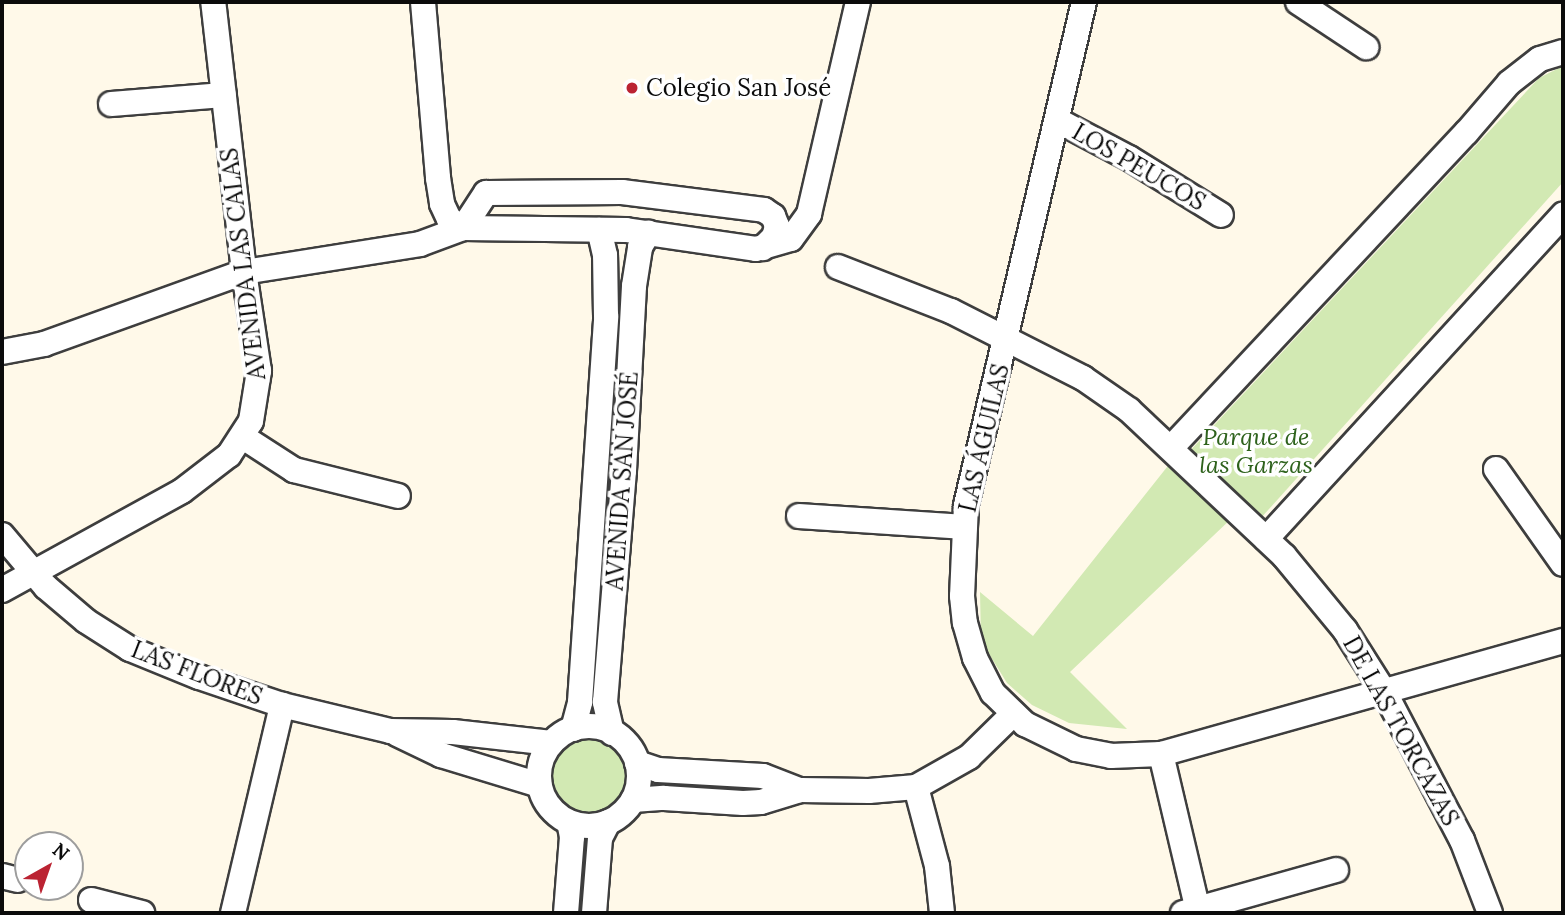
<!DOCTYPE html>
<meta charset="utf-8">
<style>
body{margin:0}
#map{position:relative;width:1565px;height:915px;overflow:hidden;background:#fff9e9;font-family:Lora,serif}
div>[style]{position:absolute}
.green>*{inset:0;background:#d2e9b3}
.round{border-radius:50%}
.roads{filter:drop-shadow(2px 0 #3e3e3e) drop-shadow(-2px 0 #3e3e3e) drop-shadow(0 2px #3e3e3e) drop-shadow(0 -2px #3e3e3e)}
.minor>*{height:24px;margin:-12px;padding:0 12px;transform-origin:12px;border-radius:12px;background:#fff}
.minor>.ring{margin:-12px;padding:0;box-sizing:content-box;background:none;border:24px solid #fff;border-radius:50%}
.dots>*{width:19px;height:19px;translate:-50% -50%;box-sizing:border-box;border:4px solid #fff;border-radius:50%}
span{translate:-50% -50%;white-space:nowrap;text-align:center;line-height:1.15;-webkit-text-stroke:7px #fff;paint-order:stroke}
.poi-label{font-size:24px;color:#0b0b0b}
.left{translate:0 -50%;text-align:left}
.street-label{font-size:24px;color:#0b0b0b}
.park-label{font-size:24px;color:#2e621c;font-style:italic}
.frame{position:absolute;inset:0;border:4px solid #0b0b0b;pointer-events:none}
.north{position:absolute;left:14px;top:831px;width:70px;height:70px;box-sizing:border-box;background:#fff;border:2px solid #9d9d9d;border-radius:50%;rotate:40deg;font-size:19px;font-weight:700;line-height:28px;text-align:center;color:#0b0b0b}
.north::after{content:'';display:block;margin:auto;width:24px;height:32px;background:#bb2332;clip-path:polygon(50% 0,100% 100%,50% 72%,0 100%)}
</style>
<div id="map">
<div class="green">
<i style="clip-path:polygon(1559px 68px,1563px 68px,1563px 182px,1260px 519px,1187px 454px,1539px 78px)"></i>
<i style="clip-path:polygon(1171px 462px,1233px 517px,1070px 672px,1127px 729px,1069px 723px,1032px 705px,1007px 683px,981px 641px,980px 592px,1033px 636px)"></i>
<i style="clip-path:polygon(603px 511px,611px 512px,603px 648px,591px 648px)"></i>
<i class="round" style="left:551px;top:738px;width:76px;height:76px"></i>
</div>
<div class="roads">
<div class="minor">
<i style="left:423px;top:2px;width:177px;rotate:85.1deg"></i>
<i style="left:438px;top:178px;width:26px;rotate:81deg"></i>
<i style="left:442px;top:204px;width:17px;rotate:65deg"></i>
<i style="left:449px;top:219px;width:17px;rotate:33deg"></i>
<i style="left:463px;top:228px;width:163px;rotate:0.7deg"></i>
<i style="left:626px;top:230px;width:131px;rotate:8.3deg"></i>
<i style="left:756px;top:249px;width:36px;rotate:-16deg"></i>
<i style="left:791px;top:239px;width:31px;rotate:-54deg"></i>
<i style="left:809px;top:214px;width:218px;rotate:-77deg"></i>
<i style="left:1084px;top:2px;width:517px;rotate:103.2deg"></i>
<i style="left:966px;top:505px;width:91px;rotate:92.5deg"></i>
<i style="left:962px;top:596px;width:27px;rotate:84deg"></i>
<i style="left:965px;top:623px;width:36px;rotate:74deg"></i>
<i style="left:975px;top:658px;width:39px;rotate:63deg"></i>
<i style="left:993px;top:693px;width:45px;rotate:44.1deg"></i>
<i style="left:1025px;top:724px;width:57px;rotate:26.1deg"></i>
<i style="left:1076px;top:749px;width:36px;rotate:11deg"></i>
<i style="left:1111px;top:756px;width:50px;rotate:-2.3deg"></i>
<i style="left:1161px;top:754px;width:418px;rotate:-15.7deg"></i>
<i style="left:1298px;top:2px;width:82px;rotate:33.5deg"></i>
<i style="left:111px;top:104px;width:113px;rotate:-4.6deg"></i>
<i style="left:1057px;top:120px;width:81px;rotate:27.8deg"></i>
<i style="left:1129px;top:158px;width:108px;rotate:31.8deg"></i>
<i style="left:463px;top:228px;width:42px;rotate:-56.7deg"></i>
<i style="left:486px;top:193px;width:136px;rotate:-0.4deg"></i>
<i style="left:622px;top:192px;width:143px;rotate:7.2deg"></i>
<i style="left:764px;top:210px;width:11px;rotate:34deg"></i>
<i style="left:773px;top:216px;width:11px;rotate:68deg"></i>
<i style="left:777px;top:226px;width:11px;rotate:105deg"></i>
<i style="left:774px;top:237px;width:16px;rotate:135deg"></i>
<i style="left:838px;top:267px;width:121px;rotate:21.3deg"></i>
<i style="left:951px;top:311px;width:148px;rotate:26.9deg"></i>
<i style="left:1083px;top:378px;width:56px;rotate:34.8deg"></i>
<i style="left:1129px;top:410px;width:213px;rotate:43.3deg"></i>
<i style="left:1284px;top:556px;width:96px;rotate:50.5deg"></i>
<i style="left:1345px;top:630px;width:75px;rotate:57.6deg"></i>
<i style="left:1385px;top:693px;width:166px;rotate:62.4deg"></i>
<i style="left:1462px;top:840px;width:78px;rotate:69deg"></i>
<i style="left:2px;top:352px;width:43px;rotate:-10.8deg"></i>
<i style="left:44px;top:344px;width:213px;rotate:-19.8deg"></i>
<i style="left:244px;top:272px;width:178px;rotate:-9deg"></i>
<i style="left:420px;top:244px;width:46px;rotate:-20.4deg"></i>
<i style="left:243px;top:437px;width:61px;rotate:32.9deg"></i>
<i style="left:294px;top:470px;width:107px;rotate:14deg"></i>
<i style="left:1171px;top:448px;width:432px;rotate:-46.9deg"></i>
<i style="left:1466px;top:133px;width:66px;rotate:-49.3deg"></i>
<i style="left:1509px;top:83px;width:39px;rotate:-38deg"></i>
<i style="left:1540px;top:59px;width:24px;rotate:-17deg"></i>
<i style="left:1496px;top:469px;width:116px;rotate:54.8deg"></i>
<i style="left:799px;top:516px;width:166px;rotate:3.8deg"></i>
<i style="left:2px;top:535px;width:68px;rotate:49.8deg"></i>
<i style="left:46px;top:587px;width:52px;rotate:40.4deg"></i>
<i style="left:86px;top:621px;width:52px;rotate:32.5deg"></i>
<i style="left:130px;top:649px;width:74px;rotate:22.1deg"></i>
<i style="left:199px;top:677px;width:88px;rotate:18.6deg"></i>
<i style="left:282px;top:705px;width:111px;rotate:13.5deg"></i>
<i style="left:390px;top:731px;width:63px;rotate:0.9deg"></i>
<i style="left:453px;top:732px;width:99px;rotate:6.4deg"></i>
<i style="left:1266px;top:539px;width:440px;rotate:-47.5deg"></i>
<i style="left:2px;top:590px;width:205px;rotate:-28.8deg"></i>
<i style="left:182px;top:491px;width:59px;rotate:-37.5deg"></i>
<i style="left:229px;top:455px;width:40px;rotate:-57.1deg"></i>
<i style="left:251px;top:421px;width:51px;rotate:-80.9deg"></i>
<i style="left:259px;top:371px;width:100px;rotate:-98.6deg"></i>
<i style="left:244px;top:272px;width:272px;rotate:-96.5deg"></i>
<i class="ring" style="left:539px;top:726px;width:76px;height:76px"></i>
<i style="left:573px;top:729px;width:28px;rotate:-75deg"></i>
<i style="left:580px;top:702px;width:387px;rotate:-86.1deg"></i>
<i style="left:606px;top:316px;width:61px;rotate:-90.9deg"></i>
<i style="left:605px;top:255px;width:26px;rotate:-103deg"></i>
<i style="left:612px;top:733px;width:32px;rotate:-103deg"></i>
<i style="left:605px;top:702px;width:232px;rotate:-85.3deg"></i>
<i style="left:624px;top:471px;width:185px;rotate:-86.9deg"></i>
<i style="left:634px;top:286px;width:39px;rotate:-81deg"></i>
<i style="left:640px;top:247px;width:17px;rotate:-59deg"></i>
<i style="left:397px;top:734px;width:49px;rotate:25.5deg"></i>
<i style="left:441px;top:755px;width:103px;rotate:16.9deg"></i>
<i style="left:1161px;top:754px;width:160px;rotate:76.7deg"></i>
<i style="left:637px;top:763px;width:22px;rotate:18deg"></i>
<i style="left:658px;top:770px;width:105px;rotate:3.3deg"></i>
<i style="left:763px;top:776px;width:40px;rotate:21deg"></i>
<i style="left:916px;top:787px;width:82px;rotate:75.1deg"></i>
<i style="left:937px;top:866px;width:47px;rotate:83.9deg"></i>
<i style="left:633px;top:800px;width:31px;rotate:-4deg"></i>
<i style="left:664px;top:798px;width:79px;rotate:3.6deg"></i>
<i style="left:743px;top:803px;width:18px;rotate:-3deg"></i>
<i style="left:761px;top:802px;width:41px;rotate:-17.1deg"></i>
<i style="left:800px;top:790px;width:69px;rotate:0.8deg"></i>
<i style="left:869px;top:791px;width:47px;rotate:-4.9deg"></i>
<i style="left:916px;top:787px;width:61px;rotate:-29.5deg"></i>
<i style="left:969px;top:757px;width:62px;rotate:-44.3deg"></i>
<i style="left:2px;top:876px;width:16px;rotate:14deg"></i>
<i style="left:91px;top:900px;width:53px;rotate:14.3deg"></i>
<i style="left:233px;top:913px;width:214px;rotate:-76.7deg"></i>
<i style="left:566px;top:913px;width:76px;rotate:-85.5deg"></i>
<i style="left:572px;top:837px;width:15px;rotate:-101deg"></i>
<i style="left:594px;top:913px;width:75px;rotate:-85.4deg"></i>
<i style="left:600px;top:838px;width:18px;rotate:-63deg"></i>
<i style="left:1183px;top:913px;width:159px;rotate:-15.7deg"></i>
</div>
</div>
<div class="dots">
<i style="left:632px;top:88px;background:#bb2332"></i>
</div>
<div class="poi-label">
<span class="left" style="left:646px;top:88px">Colegio San José</span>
</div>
<div class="street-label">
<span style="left:1139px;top:167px;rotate:30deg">LOS PEUCOS</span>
<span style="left:243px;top:264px;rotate:-97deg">AVENIDA LAS CALAS</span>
<span style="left:984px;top:438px;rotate:-77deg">LAS ÁGUILAS</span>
<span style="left:622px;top:481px;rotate:-86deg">AVENIDA SAN JOSÉ</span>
<span style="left:197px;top:673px;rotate:21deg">LAS FLORES</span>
<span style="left:1401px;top:731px;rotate:61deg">DE LAS TORCAZAS</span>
</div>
<div class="park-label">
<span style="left:1256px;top:451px">Parque de<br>las Garzas</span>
</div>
<div class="frame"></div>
<div class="north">N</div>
</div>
